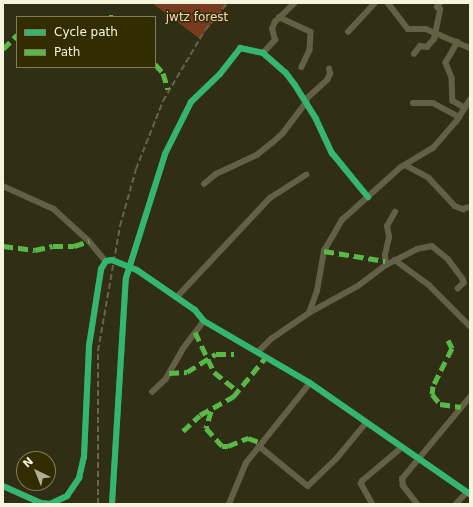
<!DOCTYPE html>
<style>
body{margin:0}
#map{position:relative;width:473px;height:507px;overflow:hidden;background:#312e16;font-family:"DejaVu Sans",sans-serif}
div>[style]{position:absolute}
.green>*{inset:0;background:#773b20}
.street>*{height:5.5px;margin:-2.75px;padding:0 2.75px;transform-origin:2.75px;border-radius:2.75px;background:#636045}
.rail>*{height:2px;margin-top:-1px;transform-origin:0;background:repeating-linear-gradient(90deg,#67644c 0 6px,transparent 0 9px)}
.quiet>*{height:5px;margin-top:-2.5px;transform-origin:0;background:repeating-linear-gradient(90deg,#58b947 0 10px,transparent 0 15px)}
.cycleway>*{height:6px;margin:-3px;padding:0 3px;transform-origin:3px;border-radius:3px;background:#33b770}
span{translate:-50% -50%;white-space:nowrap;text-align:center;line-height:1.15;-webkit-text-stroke:3px #322d00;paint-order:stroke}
.park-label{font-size:12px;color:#f3d4c8}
.frame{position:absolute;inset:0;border:4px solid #f7f4dd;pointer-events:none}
.legend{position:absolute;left:16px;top:16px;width:140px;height:52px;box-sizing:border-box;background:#322d00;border:1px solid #817d58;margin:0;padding:5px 7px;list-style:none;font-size:12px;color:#f7f4dd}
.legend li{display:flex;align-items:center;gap:8px;height:20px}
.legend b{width:20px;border:1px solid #817d58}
.north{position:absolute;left:16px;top:451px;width:40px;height:40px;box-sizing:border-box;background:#322d00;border:1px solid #817d58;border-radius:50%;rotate:317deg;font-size:11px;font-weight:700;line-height:16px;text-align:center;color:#f7f4dd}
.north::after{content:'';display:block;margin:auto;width:14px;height:18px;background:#b2af97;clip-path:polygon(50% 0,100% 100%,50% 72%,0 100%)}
</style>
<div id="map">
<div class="green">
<i style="clip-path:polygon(152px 3px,227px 3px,200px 39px)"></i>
</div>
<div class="street">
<i style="left:388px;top:3px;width:33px;rotate:52deg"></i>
<i style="left:408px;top:29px;width:18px"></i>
<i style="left:426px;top:29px;width:48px;rotate:23.4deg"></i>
<i style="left:279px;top:17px;width:35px;rotate:25deg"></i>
<i style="left:311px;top:32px;width:18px;rotate:93deg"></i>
<i style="left:310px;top:50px;width:19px;rotate:115deg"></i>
<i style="left:348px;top:32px;width:40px;rotate:-47deg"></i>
<i style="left:458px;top:42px;width:24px;rotate:120deg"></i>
<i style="left:446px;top:63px;width:16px;rotate:68deg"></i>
<i style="left:452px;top:78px;width:23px;rotate:88deg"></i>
<i style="left:453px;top:101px;width:14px;rotate:30deg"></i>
<i style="left:263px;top:53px;width:18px;rotate:-47deg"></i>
<i style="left:275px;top:40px;width:11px;rotate:-105deg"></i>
<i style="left:272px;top:29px;width:8px;rotate:-67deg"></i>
<i style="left:275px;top:22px;width:28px;rotate:-44deg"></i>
<i style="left:414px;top:54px;width:10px;rotate:-53deg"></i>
<i style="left:420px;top:46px;width:7px;rotate:8deg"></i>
<i style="left:427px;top:47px;width:11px;rotate:-49deg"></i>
<i style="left:434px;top:39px;width:30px;rotate:-78deg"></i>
<i style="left:440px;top:10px;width:4px;rotate:-135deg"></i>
<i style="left:437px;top:7px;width:5px;rotate:-53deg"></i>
<i style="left:305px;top:100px;width:30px;rotate:-42deg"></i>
<i style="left:327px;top:80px;width:7px;rotate:-63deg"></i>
<i style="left:330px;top:74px;width:5px;rotate:-101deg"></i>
<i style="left:413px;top:103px;width:20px"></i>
<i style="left:433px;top:103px;width:30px;rotate:28deg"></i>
<i style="left:405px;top:165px;width:27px;rotate:28deg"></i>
<i style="left:429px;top:178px;width:38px;rotate:47deg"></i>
<i style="left:455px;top:206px;width:9px;rotate:21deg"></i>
<i style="left:463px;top:209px;width:7px;rotate:-16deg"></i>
<i style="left:204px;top:184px;width:16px;rotate:-40deg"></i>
<i style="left:216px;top:174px;width:45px;rotate:-24.9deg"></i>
<i style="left:257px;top:155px;width:19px;rotate:-39deg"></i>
<i style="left:272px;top:143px;width:15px;rotate:-42deg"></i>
<i style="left:283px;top:133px;width:39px;rotate:-53deg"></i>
<i style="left:3px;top:186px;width:56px;rotate:24.3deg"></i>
<i style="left:54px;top:209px;width:47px;rotate:42.4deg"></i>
<i style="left:89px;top:241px;width:26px;rotate:50deg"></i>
<i style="left:395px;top:260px;width:42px;rotate:36.3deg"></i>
<i style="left:429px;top:285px;width:58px;rotate:45deg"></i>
<i style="left:386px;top:265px;width:10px;rotate:-96deg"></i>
<i style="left:385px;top:255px;width:18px;rotate:-77deg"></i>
<i style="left:389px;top:237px;width:11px;rotate:-100deg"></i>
<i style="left:387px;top:226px;width:16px;rotate:-60deg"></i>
<i style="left:177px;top:297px;width:136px;rotate:-46.8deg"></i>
<i style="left:270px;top:198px;width:43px;rotate:-32.6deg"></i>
<i style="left:309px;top:313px;width:56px;rotate:-28.9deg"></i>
<i style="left:358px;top:286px;width:35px;rotate:-37deg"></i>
<i style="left:386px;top:265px;width:35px;rotate:-27deg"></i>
<i style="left:417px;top:249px;width:15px;rotate:-11deg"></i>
<i style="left:432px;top:246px;width:21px;rotate:39deg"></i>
<i style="left:448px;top:259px;width:25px;rotate:53deg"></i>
<i style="left:463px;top:279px;width:4px;rotate:76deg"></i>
<i style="left:464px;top:283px;width:8px;rotate:135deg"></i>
<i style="left:258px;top:352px;width:18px;rotate:-45deg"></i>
<i style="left:271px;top:339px;width:46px;rotate:-34.4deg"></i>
<i style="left:309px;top:313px;width:23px;rotate:-70deg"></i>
<i style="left:317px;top:291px;width:41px;rotate:-80.1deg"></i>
<i style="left:324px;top:251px;width:36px;rotate:-60deg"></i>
<i style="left:342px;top:220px;width:79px;rotate:-41.9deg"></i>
<i style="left:401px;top:167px;width:37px;rotate:-31deg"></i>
<i style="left:433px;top:148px;width:35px;rotate:-49deg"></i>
<i style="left:456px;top:122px;width:26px;rotate:-58deg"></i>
<i style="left:152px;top:392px;width:18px;rotate:-43deg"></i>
<i style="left:165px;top:380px;width:34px;rotate:-60deg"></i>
<i style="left:182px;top:350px;width:36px;rotate:-53deg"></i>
<i style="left:259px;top:446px;width:63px;rotate:39.2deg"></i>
<i style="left:308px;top:486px;width:40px;rotate:-44deg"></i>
<i style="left:337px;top:458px;width:45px;rotate:-50.4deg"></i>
<i style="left:3px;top:486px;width:42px;rotate:24.1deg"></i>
<i style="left:41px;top:503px;width:9px;rotate:6deg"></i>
<i style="left:50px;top:504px;width:19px;rotate:-25deg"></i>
<i style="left:67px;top:496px;width:22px;rotate:-56deg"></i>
<i style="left:79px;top:478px;width:22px;rotate:-77deg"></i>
<i style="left:84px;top:457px;width:111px;rotate:-87.4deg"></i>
<i style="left:89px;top:346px;width:78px;rotate:-81.1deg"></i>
<i style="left:101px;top:269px;width:9px;rotate:-58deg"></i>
<i style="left:106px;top:261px;width:6px;rotate:-9deg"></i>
<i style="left:112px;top:260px;width:27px;rotate:22deg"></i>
<i style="left:137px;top:270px;width:70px;rotate:34.6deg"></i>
<i style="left:195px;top:310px;width:14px;rotate:51deg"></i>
<i style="left:204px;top:321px;width:123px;rotate:30.3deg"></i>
<i style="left:310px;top:383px;width:195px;rotate:34.8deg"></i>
<i style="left:112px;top:504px;width:226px;rotate:-86.5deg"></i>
<i style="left:126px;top:278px;width:130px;rotate:-72.5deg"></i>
<i style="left:165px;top:154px;width:58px;rotate:-63.4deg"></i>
<i style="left:191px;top:102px;width:40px;rotate:-44deg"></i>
<i style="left:220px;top:74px;width:33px;rotate:-52deg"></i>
<i style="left:240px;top:48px;width:24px;rotate:12deg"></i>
<i style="left:263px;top:53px;width:30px;rotate:41deg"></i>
<i style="left:286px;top:73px;width:15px;rotate:53deg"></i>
<i style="left:295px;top:85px;width:40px;rotate:58deg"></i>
<i style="left:316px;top:119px;width:38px;rotate:65deg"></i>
<i style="left:332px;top:153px;width:57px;rotate:50.7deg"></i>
<i style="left:229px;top:504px;width:44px;rotate:-67.5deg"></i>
<i style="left:246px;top:463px;width:102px;rotate:-51.3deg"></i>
<i style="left:372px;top:504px;width:23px;rotate:-119deg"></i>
<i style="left:361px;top:484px;width:3px;rotate:-72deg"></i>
<i style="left:362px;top:481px;width:51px;rotate:-40.2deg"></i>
<i style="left:417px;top:504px;width:23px;rotate:-128deg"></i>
<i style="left:403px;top:486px;width:7px;rotate:-98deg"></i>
<i style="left:402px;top:479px;width:107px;rotate:-50.3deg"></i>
<i style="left:456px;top:504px;width:16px;rotate:-47deg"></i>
</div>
<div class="rail">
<i style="left:98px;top:504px;width:153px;rotate:-90deg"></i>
<i style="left:98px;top:351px;width:127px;rotate:-80deg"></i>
<i style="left:120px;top:226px;width:59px;rotate:-74.3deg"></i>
<i style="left:136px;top:169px;width:73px;rotate:-68.3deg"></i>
<i style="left:163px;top:101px;width:82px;rotate:-59.4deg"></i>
<i style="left:205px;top:30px;width:35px;rotate:-50deg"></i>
</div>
<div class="quiet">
<i style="left:109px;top:17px;width:4px"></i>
<i style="left:3px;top:49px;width:20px;rotate:-45deg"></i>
<i style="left:155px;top:64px;width:12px;rotate:48deg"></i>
<i style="left:163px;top:73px;width:17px;rotate:73deg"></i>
<i style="left:3px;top:246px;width:32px;rotate:7deg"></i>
<i style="left:35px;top:250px;width:18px;rotate:-13deg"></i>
<i style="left:53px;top:246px;width:21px"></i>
<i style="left:74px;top:246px;width:16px;rotate:-18deg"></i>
<i style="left:324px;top:251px;width:62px;rotate:9.3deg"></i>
<i style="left:195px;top:332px;width:44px;rotate:64.6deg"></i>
<i style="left:214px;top:372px;width:32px;rotate:39deg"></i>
<i style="left:448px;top:340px;width:9px;rotate:63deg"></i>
<i style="left:452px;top:348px;width:42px;rotate:116.6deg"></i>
<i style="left:433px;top:386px;width:8px;rotate:97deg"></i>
<i style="left:432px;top:394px;width:13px;rotate:51deg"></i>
<i style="left:440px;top:404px;width:21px;rotate:8deg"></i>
<i style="left:169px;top:373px;width:18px;rotate:-3deg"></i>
<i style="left:187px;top:372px;width:34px;rotate:-32deg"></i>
<i style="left:216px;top:354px;width:18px"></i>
<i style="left:211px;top:411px;width:18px;rotate:106deg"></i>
<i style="left:206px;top:428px;width:24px;rotate:48deg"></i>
<i style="left:222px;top:446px;width:6px"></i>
<i style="left:228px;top:446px;width:22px;rotate:-22deg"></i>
<i style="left:248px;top:438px;width:15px;rotate:20deg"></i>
<i style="left:183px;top:431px;width:23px;rotate:-43deg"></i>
<i style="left:200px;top:415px;width:38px;rotate:-29deg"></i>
<i style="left:233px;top:397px;width:52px;rotate:-50.5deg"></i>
</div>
<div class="cycleway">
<i style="left:3px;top:486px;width:42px;rotate:24.1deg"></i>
<i style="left:41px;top:503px;width:9px;rotate:6deg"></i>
<i style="left:50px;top:504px;width:19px;rotate:-25deg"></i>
<i style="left:67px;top:496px;width:22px;rotate:-56deg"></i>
<i style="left:79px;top:478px;width:22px;rotate:-77deg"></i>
<i style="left:84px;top:457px;width:111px;rotate:-87.4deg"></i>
<i style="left:89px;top:346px;width:78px;rotate:-81.1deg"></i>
<i style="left:101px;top:269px;width:9px;rotate:-58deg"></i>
<i style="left:106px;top:261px;width:6px;rotate:-9deg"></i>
<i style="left:112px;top:260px;width:27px;rotate:22deg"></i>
<i style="left:137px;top:270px;width:70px;rotate:34.6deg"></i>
<i style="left:195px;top:310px;width:14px;rotate:51deg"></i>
<i style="left:204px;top:321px;width:123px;rotate:30.3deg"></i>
<i style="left:310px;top:383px;width:195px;rotate:34.8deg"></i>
<i style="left:112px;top:504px;width:226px;rotate:-86.5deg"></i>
<i style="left:126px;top:278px;width:130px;rotate:-72.5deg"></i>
<i style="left:165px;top:154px;width:58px;rotate:-63.4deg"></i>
<i style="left:191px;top:102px;width:40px;rotate:-44deg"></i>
<i style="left:220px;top:74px;width:33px;rotate:-52deg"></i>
<i style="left:240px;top:48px;width:24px;rotate:12deg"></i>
<i style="left:263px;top:53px;width:30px;rotate:41deg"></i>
<i style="left:286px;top:73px;width:15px;rotate:53deg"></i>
<i style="left:295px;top:85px;width:40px;rotate:58deg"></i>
<i style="left:316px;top:119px;width:38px;rotate:65deg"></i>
<i style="left:332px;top:153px;width:57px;rotate:50.7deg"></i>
</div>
<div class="park-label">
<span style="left:197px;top:18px">jwtz forest</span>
</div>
<div class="frame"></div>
<ul class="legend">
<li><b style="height:5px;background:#33b770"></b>Cycle path</li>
<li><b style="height:5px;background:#58b947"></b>Path</li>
</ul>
<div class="north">N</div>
</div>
